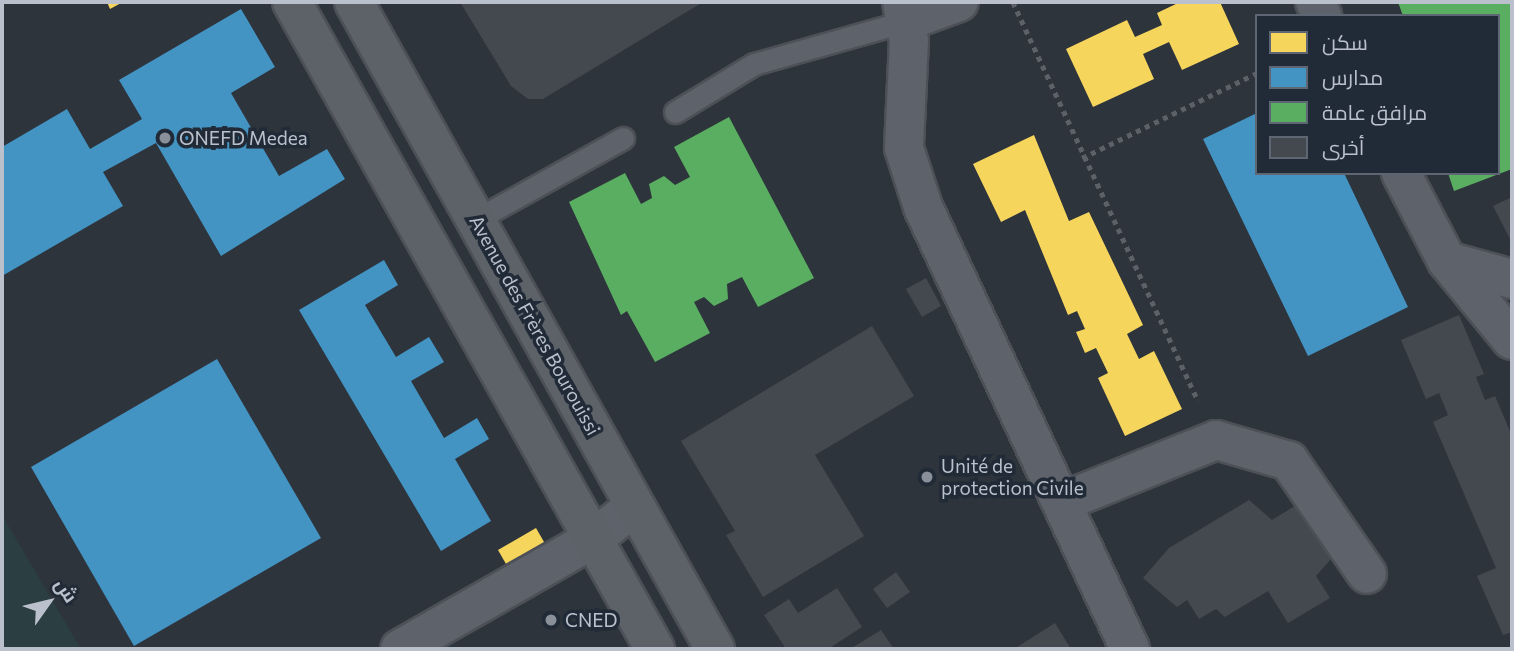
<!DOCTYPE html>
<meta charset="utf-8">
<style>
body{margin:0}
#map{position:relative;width:1514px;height:651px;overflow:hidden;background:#2e343c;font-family:Commissioner,Cairo,sans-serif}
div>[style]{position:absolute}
.green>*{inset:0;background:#2b3e42}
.homes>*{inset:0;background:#f6d55c}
.schools>*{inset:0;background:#4393c3}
.public>*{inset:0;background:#5aae61}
.building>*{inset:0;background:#43494f}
.path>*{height:4.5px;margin-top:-2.25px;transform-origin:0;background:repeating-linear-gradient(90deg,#5c6167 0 5px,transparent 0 10px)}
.roads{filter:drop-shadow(2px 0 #4d5057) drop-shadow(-2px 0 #4d5057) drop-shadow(0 2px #4d5057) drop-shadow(0 -2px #4d5057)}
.service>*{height:21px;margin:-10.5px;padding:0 10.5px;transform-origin:10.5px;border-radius:10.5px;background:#5e626a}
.minor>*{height:38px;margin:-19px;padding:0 19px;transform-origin:19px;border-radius:19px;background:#5e626a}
.secondary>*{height:38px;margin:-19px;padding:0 19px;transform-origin:19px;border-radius:19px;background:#5d6168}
.dots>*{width:19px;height:19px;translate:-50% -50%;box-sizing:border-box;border:4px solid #212a37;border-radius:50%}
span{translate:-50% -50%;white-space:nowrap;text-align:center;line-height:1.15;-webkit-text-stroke:7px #212a37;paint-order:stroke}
.poi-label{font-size:19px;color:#bac1cc}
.left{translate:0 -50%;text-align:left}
.street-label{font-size:19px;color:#bac1cc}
.frame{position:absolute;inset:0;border:4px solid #bac1cc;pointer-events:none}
.legend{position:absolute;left:1255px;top:14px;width:245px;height:161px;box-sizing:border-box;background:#212a37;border:2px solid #5e6673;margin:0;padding:9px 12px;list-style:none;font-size:21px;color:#bac1cc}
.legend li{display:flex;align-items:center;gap:14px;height:35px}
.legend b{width:35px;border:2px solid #5e6673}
.north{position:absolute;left:14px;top:567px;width:70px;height:70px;-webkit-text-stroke:5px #212a37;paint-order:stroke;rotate:56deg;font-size:19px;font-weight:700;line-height:28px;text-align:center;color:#bac1cc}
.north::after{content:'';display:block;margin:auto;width:24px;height:32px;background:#bac1cc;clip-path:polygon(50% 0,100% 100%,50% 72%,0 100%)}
</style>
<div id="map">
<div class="green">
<i style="clip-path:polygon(2px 515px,81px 649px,2px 649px)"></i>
</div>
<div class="homes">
<i style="clip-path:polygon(107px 2px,123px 2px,110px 9px)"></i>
<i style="clip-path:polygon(1180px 2px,1220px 2px,1239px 44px,1182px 70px,1169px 42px,1143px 54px,1154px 79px,1093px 107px,1066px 49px,1127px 20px,1135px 37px,1162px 25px,1157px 13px)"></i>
<i style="clip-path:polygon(1034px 135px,1069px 221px,1089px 212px,1143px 325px,1127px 334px,1139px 359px,1154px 351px,1182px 409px,1125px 436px,1098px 378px,1108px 373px,1096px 348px,1085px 353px,1076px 332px,1085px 329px,1077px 311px,1068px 315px,1025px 210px,1001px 222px,973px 164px)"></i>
<i style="clip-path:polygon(536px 528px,563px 575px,525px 597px,498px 550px)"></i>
</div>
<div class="schools">
<i style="clip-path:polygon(241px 9px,275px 67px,231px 93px,279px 176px,327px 149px,345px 179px,221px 256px,156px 143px,103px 172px,123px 206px,2px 276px,2px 147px,67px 109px,90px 149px,142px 119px,119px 80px)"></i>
<i style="clip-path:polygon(1257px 113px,1257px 173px,1344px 173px,1408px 307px,1308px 356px,1203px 139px)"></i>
<i style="clip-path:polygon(384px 260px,398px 285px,365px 305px,396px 357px,429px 337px,444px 362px,411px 381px,444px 438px,477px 418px,489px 439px,455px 459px,491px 521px,441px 551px,299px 310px)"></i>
<i style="clip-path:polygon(217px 359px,321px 538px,134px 646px,31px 467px)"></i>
</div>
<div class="public">
<i style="clip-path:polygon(1398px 2px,1512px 2px,1512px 169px,1454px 191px,1448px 173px,1498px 173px,1498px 16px,1403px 16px)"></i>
<i style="clip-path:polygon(729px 117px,814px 278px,758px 307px,742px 277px,727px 284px,728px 299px,714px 306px,704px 297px,694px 302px,710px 333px,655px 362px,627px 311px,621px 315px,569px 202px,625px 173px,641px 204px,652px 198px,649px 184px,664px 176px,675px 185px,690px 177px,674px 147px)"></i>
</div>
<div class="building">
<i style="clip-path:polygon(460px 2px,703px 2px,543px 99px,528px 99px,511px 86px)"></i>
<i style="clip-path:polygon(1512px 197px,1512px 238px,1510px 239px,1493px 206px)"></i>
<i style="clip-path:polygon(926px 278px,941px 306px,922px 317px,906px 289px)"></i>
<i style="clip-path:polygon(1459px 315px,1484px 374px,1476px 377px,1485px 400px,1495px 396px,1512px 436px,1512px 632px,1503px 635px,1477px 576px,1496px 568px,1433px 422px,1448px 415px,1439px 393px,1426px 399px,1401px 340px)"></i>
<i style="clip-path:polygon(872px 326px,914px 396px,815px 455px,864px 536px,763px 597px,726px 535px,735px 531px,681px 441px)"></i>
<i style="clip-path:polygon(1249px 500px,1272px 520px,1298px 504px,1331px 559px,1316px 576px,1330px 598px,1288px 623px,1268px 591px,1225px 617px,1216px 609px,1199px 619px,1187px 600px,1177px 607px,1143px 578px,1169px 548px)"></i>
<i style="clip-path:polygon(896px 572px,910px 592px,887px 608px,873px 589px)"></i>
<i style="clip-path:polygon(837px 588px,862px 627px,828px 649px,786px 649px,764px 615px,789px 599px,798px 613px)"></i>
<i style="clip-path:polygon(1055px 623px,1071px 649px,1014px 649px)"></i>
<i style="clip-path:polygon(881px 630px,894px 649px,850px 649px)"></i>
</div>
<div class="path">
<i style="left:1013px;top:2px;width:440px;rotate:65.1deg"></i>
<i style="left:1082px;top:158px;width:195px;rotate:-25.9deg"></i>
</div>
<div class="roads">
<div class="service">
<i style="left:675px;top:112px;width:92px;rotate:-31.3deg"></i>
<i style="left:754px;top:64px;width:159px;rotate:-15.7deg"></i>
<i style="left:477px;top:219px;width:167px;rotate:-29deg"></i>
</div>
<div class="minor">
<i style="left:902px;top:2px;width:39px;rotate:80deg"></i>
<i style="left:909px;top:40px;width:108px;rotate:92.7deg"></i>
<i style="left:904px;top:148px;width:62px;rotate:72.1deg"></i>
<i style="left:923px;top:207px;width:488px;rotate:64.9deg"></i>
<i style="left:1315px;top:2px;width:16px;rotate:63deg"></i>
<i style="left:907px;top:21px;width:55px;rotate:-20.1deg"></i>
<i style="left:1401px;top:173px;width:99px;rotate:62.4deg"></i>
<i style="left:1447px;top:261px;width:102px;rotate:50.6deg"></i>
<i style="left:1447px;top:261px;width:67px;rotate:15.5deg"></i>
<i style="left:1062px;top:502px;width:166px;rotate:-21.9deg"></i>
<i style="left:1216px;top:440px;width:76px;rotate:16deg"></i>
<i style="left:1289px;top:461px;width:137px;rotate:55.4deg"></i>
<i style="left:400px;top:649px;width:222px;rotate:-29.7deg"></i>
<i style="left:593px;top:539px;width:53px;rotate:-38.2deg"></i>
</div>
<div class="secondary">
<i style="left:292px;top:2px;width:742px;rotate:60.71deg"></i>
<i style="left:354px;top:2px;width:741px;rotate:60.84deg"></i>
</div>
</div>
<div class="dots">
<i style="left:165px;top:138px;background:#89909a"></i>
<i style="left:927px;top:477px;background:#89909a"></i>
<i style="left:551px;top:620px;background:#89909a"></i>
</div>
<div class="poi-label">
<span class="left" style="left:179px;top:138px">ONEFD Medea</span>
<span class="left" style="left:941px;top:477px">Unité de<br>protection Civile</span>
<span class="left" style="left:565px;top:620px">CNED</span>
</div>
<div class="street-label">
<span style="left:535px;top:325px;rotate:61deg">Avenue des Frères Bourouissi</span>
</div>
<div class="frame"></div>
<ul class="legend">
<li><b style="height:19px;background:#f6d55c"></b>سكن</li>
<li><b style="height:19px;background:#4393c3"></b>مدارس</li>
<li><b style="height:19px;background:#5aae61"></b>مرافق عامة</li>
<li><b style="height:19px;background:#43494f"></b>أخرى</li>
</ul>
<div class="north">ش</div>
</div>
